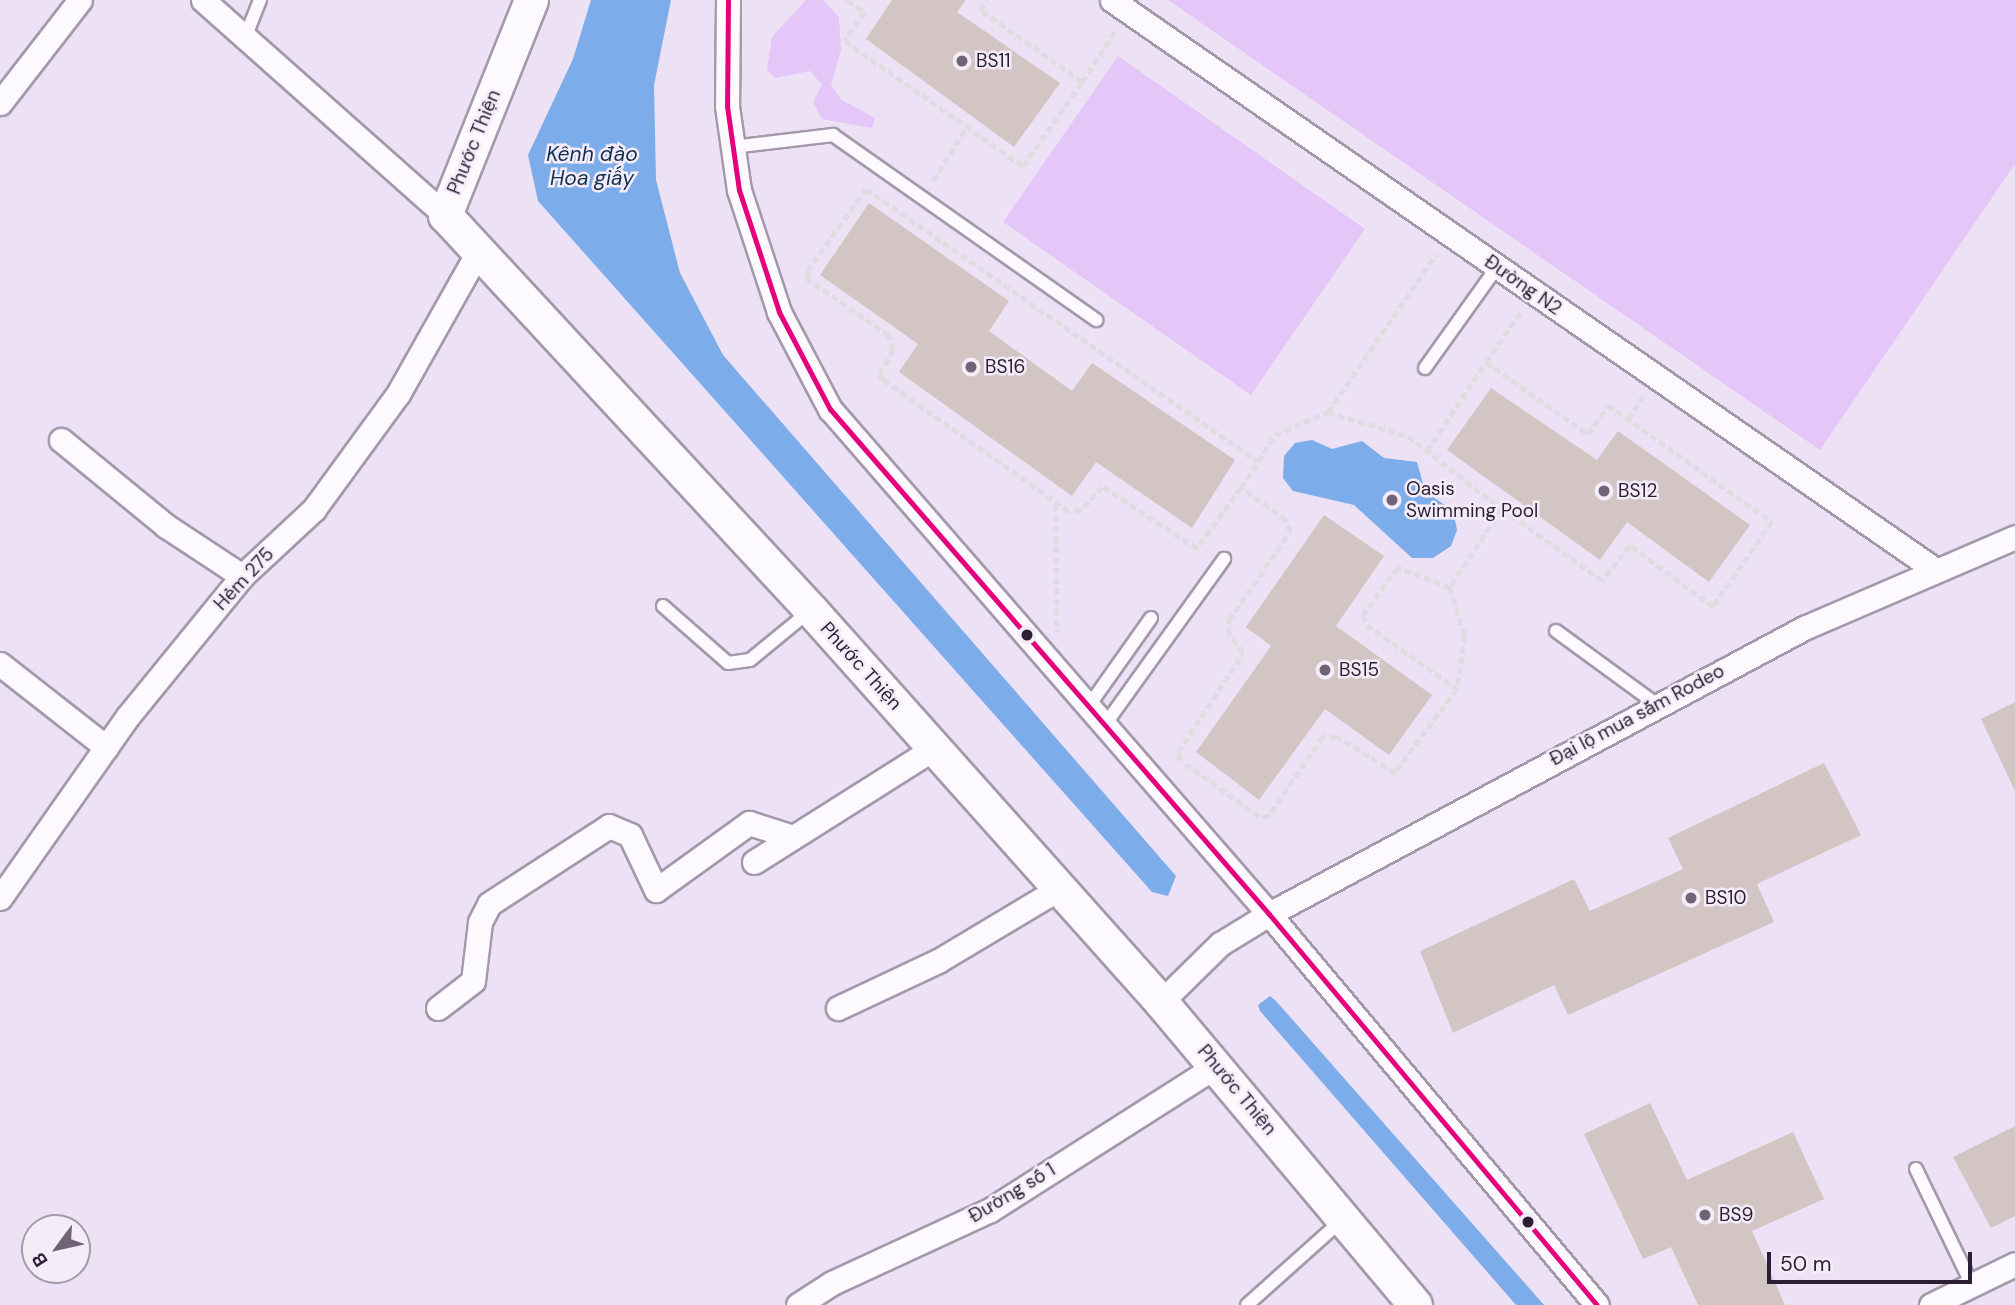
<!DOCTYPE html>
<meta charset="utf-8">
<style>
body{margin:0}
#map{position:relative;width:2015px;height:1305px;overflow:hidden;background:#ede1f5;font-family:"DM Sans",sans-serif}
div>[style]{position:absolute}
.green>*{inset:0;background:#e5c6f8}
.water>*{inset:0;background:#7dacea}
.building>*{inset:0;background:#d3c5c4}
.path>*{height:4.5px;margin-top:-2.25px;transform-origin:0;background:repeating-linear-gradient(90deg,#dfdce2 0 7px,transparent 0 10.5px)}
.roads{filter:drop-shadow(2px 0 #a498ab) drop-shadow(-2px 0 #a498ab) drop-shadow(0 2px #a498ab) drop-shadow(0 -2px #a498ab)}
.lane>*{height:12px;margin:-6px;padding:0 6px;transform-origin:6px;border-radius:6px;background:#fcfafe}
.street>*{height:23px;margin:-11.5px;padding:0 11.5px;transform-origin:11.5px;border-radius:11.5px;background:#fcfafe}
.secondary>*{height:33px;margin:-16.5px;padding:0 16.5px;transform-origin:16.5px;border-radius:16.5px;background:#fcfafe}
.bus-1>*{height:5px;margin:-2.5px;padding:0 2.5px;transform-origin:2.5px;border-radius:2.5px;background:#e5007d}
.dots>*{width:19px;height:19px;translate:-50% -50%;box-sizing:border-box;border:4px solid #f4edf9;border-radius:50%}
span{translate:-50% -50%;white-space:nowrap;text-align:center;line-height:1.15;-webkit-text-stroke:5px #f4edf9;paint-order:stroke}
.poi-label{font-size:19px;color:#2c1f34}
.left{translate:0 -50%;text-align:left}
.street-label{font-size:19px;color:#2c1f34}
.water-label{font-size:21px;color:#112f4f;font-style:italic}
.north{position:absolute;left:21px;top:1214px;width:70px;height:70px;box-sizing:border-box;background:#f4edf9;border:2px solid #a49baa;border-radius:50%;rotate:237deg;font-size:19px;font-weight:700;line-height:28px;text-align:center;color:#2c1f34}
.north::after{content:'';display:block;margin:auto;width:24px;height:32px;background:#706378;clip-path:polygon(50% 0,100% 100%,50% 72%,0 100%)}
.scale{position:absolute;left:1767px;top:1252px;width:205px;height:32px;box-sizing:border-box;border:4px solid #2c1f34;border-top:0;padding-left:9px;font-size:21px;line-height:24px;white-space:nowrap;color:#2c1f34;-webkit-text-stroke:5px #f4edf9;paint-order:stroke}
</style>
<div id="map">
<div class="green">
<i style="clip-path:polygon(806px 0,823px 0,839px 17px,841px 49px,831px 85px,842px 100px,875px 118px,872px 128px,822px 119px,813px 102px,822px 85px,810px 71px,776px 78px,767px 70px,772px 37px)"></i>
<i style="clip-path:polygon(1168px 0,2015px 0,2015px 164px,1820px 450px)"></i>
<i style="clip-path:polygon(1118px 56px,1365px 229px,1251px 395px,1003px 222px)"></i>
</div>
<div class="water">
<i style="clip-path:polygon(591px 0,671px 0,654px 85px,656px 180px,680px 273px,723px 355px,1176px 876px,1168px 896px,1152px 892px,538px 201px,528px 155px,573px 59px)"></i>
<i style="clip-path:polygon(1312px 440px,1332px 449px,1362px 441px,1384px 458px,1417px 462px,1425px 491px,1453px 511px,1457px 530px,1451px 546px,1433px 558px,1412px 558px,1354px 505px,1293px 491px,1283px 478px,1284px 456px,1295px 443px)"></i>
<i style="clip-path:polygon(1270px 996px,1276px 1001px,1544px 1305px,1516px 1305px,1260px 1011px,1258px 1005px)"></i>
</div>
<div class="building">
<i style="clip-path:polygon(892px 0,966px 0,957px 12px,1060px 83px,1014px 147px,866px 39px)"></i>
<i style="clip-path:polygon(869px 203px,1009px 301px,989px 331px,1072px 391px,1092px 363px,1235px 460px,1192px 528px,1096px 462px,1072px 496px,899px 372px,918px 344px,820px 275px)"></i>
<i style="clip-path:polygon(1491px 388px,1597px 460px,1618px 431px,1750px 525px,1709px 582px,1627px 522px,1600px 560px,1447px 450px)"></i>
<i style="clip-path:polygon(1324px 515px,1384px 556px,1336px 626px,1432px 695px,1389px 755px,1325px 709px,1259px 800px,1196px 752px,1271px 646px,1246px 627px)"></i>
<i style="clip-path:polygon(2015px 702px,2015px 791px,1981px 719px)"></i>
<i style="clip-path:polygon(1824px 763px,1861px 835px,1757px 884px,1774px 922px,1568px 1015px,1554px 985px,1453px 1033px,1420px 951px,1574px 879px,1590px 911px,1683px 869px,1668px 838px)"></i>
<i style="clip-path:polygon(1650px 1103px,1687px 1180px,1793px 1132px,1824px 1199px,1752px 1231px,1785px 1305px,1698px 1305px,1671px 1247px,1643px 1259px,1584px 1134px)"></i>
<i style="clip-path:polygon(2015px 1126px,2015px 1216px,1991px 1228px,1953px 1157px)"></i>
</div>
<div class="path">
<i style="left:847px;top:0;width:22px;rotate:34deg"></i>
<i style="left:865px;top:12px;width:35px;rotate:125deg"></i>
<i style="left:845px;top:41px;width:218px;rotate:35.1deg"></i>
<i style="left:1023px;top:166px;width:103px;rotate:-54.9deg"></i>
<i style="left:1082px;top:82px;width:125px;rotate:-144.8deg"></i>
<i style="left:980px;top:10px;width:12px;rotate:-55deg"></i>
<i style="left:1082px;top:82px;width:62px;rotate:-56.8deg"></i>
<i style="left:933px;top:181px;width:65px;rotate:-58.3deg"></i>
<i style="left:1486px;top:362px;width:62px;rotate:-55.5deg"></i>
<i style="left:1328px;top:412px;width:84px;rotate:16.7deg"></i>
<i style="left:1408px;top:436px;width:119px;rotate:37.8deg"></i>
<i style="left:1502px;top:509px;width:95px;rotate:123.4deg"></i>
<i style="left:1450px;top:588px;width:50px;rotate:72.6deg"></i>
<i style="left:1465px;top:636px;width:54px;rotate:98.6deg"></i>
<i style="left:1457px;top:689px;width:104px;rotate:126.4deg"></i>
<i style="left:1395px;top:773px;width:68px;rotate:-148.2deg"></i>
<i style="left:1337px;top:737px;width:14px;rotate:180deg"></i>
<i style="left:1323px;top:737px;width:97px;rotate:124.5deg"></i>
<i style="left:1268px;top:817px;width:9px;rotate:180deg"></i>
<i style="left:1259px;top:817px;width:97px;rotate:-144.2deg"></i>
<i style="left:1180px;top:760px;width:8px;rotate:-104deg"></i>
<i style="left:1178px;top:752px;width:118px;rotate:-56.7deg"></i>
<i style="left:1243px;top:653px;width:24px;rotate:-128deg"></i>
<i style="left:1228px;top:634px;width:14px;rotate:-86deg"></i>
<i style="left:1229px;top:620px;width:107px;rotate:-55.3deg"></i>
<i style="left:1290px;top:532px;width:13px;rotate:-108deg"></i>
<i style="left:1286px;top:520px;width:55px;rotate:-144.6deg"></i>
<i style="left:1241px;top:488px;width:63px;rotate:-57.3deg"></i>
<i style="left:1275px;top:435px;width:58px;rotate:-23.5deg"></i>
<i style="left:1328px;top:412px;width:191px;rotate:-55.6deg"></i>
<i style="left:1628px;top:419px;width:27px;rotate:-57deg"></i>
<i style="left:1427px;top:451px;width:107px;rotate:-56.5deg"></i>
<i style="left:1486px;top:362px;width:125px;rotate:35.2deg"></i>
<i style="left:1588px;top:434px;width:35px;rotate:-55deg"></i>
<i style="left:1608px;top:405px;width:201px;rotate:35.5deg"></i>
<i style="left:1772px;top:522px;width:103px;rotate:124.8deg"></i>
<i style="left:1713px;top:607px;width:103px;rotate:-143.7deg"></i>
<i style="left:1630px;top:546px;width:45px;rotate:128.7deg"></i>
<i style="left:1602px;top:581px;width:123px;rotate:-144.2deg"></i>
<i style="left:1241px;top:488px;width:75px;rotate:125.8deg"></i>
<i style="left:1197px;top:549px;width:113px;rotate:-146.6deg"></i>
<i style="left:1103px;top:487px;width:33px;rotate:133deg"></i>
<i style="left:1081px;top:511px;width:12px;rotate:175deg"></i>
<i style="left:1069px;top:512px;width:228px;rotate:-144.6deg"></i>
<i style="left:883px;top:380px;width:7px;rotate:-124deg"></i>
<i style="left:879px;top:374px;width:28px;rotate:-60deg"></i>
<i style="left:893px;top:350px;width:15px;rotate:-106deg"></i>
<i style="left:889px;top:336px;width:100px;rotate:-145.2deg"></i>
<i style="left:807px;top:279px;width:8px;rotate:-90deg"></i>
<i style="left:807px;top:271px;width:101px;rotate:-54.3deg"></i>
<i style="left:866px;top:189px;width:476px;rotate:34.8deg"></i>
<i style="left:1056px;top:504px;width:128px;rotate:89.6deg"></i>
<i style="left:1450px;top:588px;width:56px;rotate:-159deg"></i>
<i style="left:1398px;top:568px;width:59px;rotate:126.7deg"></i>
<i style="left:1363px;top:615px;width:11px;rotate:68deg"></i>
<i style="left:1367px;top:625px;width:110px;rotate:35.4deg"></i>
</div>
<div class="roads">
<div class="lane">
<i style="left:245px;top:38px;width:41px;rotate:-68.5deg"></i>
<i style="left:732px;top:147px;width:102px;rotate:-6.8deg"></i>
<i style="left:833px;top:135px;width:322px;rotate:35.1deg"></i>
<i style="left:1425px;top:368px;width:124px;rotate:-54.5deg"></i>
<i style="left:663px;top:606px;width:86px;rotate:41.2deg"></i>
<i style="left:728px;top:663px;width:22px;rotate:-8deg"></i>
<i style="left:750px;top:660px;width:79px;rotate:-39.3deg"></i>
<i style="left:1556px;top:631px;width:124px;rotate:36.1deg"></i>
<i style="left:1088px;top:707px;width:109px;rotate:-54.7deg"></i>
<i style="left:1104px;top:726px;width:206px;rotate:-54.3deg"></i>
<i style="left:1916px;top:1169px;width:129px;rotate:64.2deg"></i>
<i style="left:1247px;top:1305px;width:126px;rotate:-41.8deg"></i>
</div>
<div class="street">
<i style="left:203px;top:0;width:324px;rotate:41.6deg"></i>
<i style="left:728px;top:0;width:106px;rotate:90.5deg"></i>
<i style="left:727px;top:106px;width:85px;rotate:81.9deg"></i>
<i style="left:739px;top:190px;width:128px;rotate:71.8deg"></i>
<i style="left:779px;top:312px;width:110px;rotate:62.3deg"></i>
<i style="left:830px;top:409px;width:669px;rotate:49deg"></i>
<i style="left:1269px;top:914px;width:510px;rotate:50.01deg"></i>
<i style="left:1112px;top:0;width:1000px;rotate:34.69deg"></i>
<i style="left:0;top:103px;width:130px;rotate:-52.2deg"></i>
<i style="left:61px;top:440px;width:136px;rotate:39.3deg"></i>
<i style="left:166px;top:526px;width:91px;rotate:33.3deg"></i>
<i style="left:0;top:664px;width:135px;rotate:38.1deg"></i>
<i style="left:754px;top:862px;width:213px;rotate:-32.3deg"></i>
<i style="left:0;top:898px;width:223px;rotate:-54.9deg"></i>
<i style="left:128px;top:716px;width:181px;rotate:-50.8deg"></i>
<i style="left:242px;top:576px;width:98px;rotate:-42.9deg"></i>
<i style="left:314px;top:509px;width:142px;rotate:-53.9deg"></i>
<i style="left:398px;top:394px;width:161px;rotate:-60.6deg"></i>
<i style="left:1161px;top:1002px;width:83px;rotate:-44.5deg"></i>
<i style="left:1220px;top:944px;width:57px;rotate:-31.5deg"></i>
<i style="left:1269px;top:914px;width:607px;rotate:-28.13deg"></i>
<i style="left:1804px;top:628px;width:230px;rotate:-23.3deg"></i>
<i style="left:438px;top:1008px;width:44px;rotate:-37.6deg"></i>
<i style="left:473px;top:981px;width:59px;rotate:-83.2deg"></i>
<i style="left:480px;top:922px;width:20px;rotate:-63deg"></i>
<i style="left:489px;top:904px;width:143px;rotate:-33deg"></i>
<i style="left:609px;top:826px;width:23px;rotate:23deg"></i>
<i style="left:630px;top:835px;width:61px;rotate:64.7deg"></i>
<i style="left:656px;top:890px;width:115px;rotate:-35.8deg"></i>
<i style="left:749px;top:823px;width:46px;rotate:17.7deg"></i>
<i style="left:838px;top:1008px;width:110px;rotate:-25.2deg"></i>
<i style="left:938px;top:961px;width:142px;rotate:-30.9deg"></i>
<i style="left:798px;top:1305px;width:40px;rotate:-32.9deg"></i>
<i style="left:832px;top:1283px;width:174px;rotate:-24.8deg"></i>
<i style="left:990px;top:1210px;width:270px;rotate:-32.5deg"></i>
<i style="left:1931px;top:1305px;width:93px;rotate:-26deg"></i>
</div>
<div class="secondary">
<i style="left:531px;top:0;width:232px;rotate:111.8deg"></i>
<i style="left:445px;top:215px;width:538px;rotate:47.18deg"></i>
<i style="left:811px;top:610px;width:526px;rotate:48.24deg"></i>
<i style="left:1161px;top:1002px;width:395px;rotate:50deg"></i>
</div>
</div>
<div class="bus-1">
<i style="left:728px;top:0;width:106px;rotate:90.5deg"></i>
<i style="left:727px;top:106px;width:85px;rotate:81.9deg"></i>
<i style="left:739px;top:190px;width:128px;rotate:71.8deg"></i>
<i style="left:779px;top:312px;width:110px;rotate:62.3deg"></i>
<i style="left:830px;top:409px;width:669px;rotate:49deg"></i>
<i style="left:1269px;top:914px;width:510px;rotate:50.01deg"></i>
</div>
<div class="dots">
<i style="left:962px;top:61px;background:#706378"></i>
<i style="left:971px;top:367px;background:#706378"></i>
<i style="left:1604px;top:491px;background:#706378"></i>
<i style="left:1392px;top:500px;background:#706378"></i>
<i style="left:1027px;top:635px;background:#2c1f34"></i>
<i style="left:1325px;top:670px;background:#706378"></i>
<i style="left:1691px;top:898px;background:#706378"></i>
<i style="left:1705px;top:1215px;background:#706378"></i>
<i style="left:1528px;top:1222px;background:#2c1f34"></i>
</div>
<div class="poi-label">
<span class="left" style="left:976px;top:61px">BS11</span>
<span class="left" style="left:985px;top:367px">BS16</span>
<span class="left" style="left:1406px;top:500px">Oasis<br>Swimming Pool</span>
<span class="left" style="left:1618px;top:491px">BS12</span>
<span class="left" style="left:1339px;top:670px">BS15</span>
<span class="left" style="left:1705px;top:898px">BS10</span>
<span class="left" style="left:1719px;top:1215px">BS9</span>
</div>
<div class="street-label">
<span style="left:474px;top:142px;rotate:-68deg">Phước Thiện</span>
<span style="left:1523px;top:285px;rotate:35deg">Đường N2</span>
<span style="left:244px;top:579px;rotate:-47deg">Hẻm 275</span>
<span style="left:861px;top:666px;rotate:48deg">Phước Thiện</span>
<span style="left:1637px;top:715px;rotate:-28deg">Đại lộ mua sắm Rodeo</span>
<span style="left:1237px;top:1090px;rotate:50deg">Phước Thiện</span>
<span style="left:1012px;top:1193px;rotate:-31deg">Đường số 1</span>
</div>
<div class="water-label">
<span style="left:592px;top:166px">Kênh đào<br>Hoa giấy</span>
</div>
<div class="north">B</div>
<div class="scale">50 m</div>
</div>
